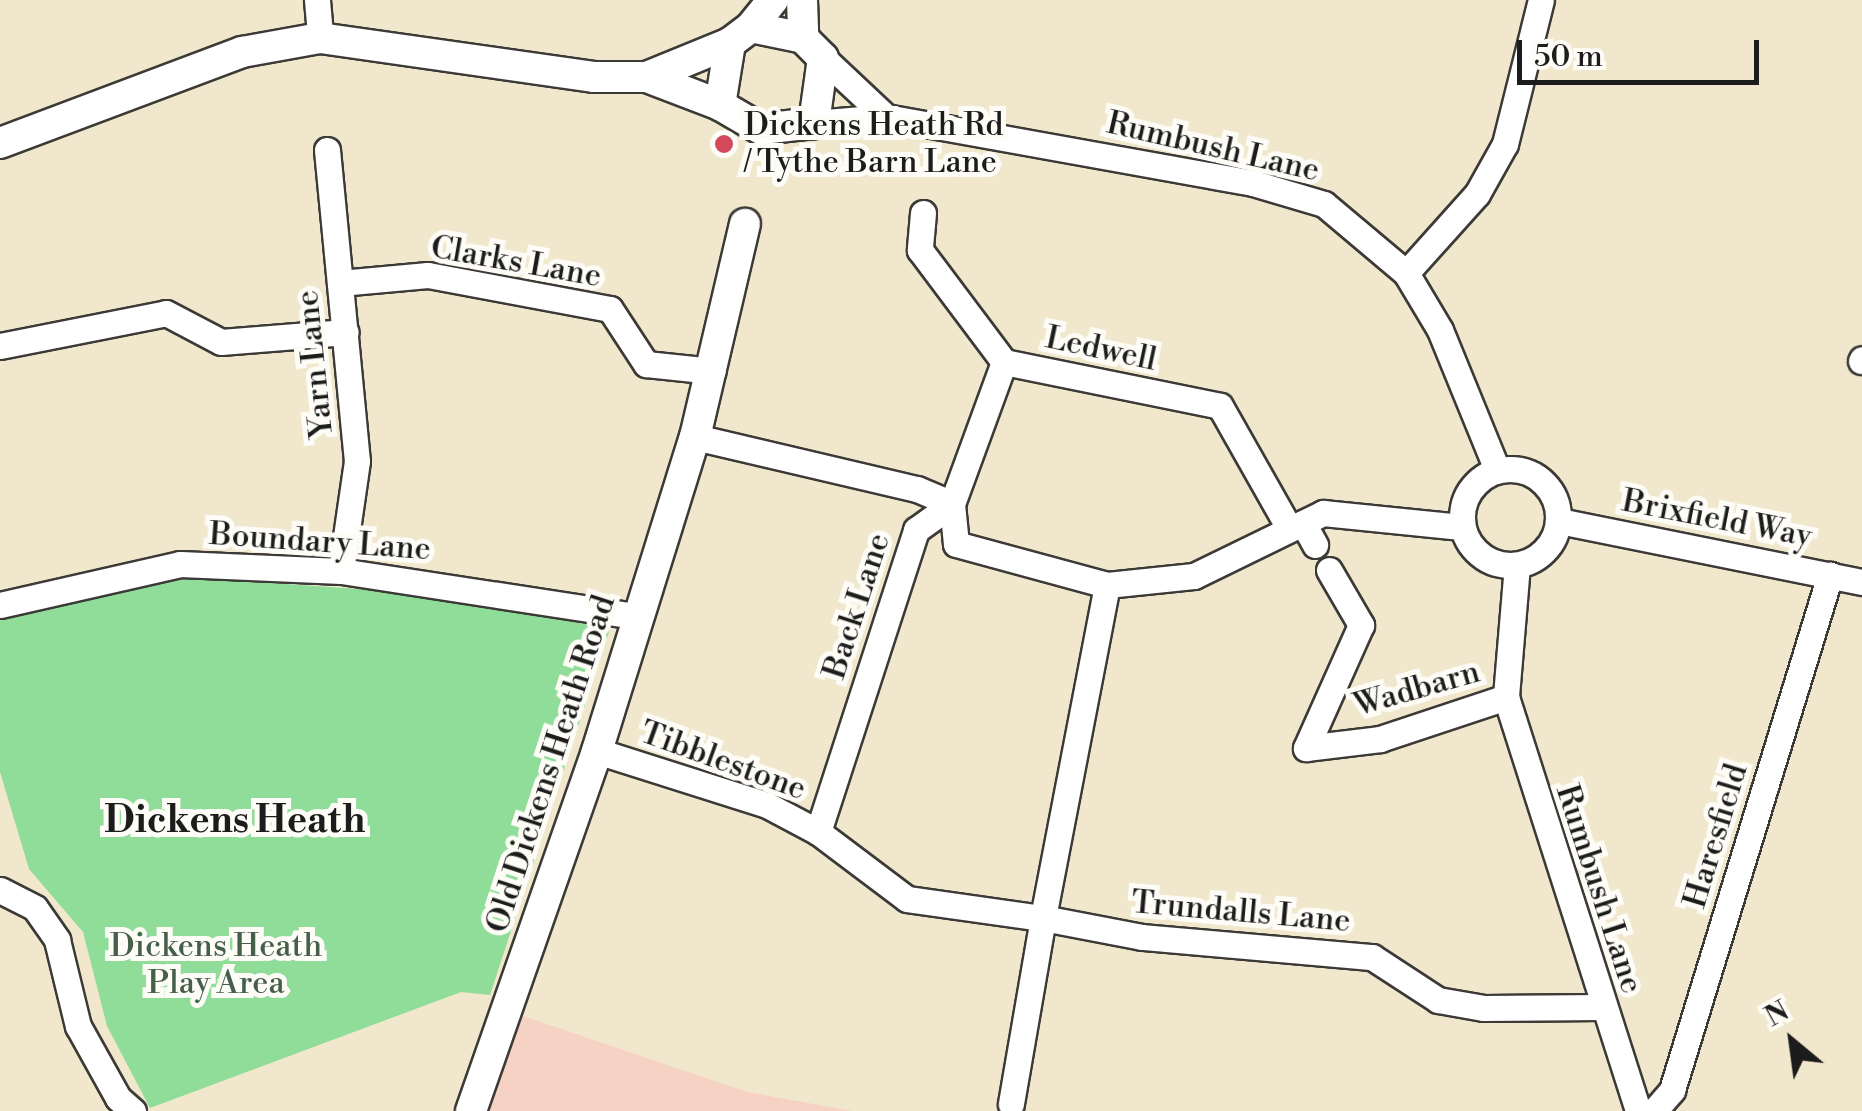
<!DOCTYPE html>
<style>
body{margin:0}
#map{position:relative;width:1862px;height:1111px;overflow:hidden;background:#f1e7cc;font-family:"Libre Bodoni",serif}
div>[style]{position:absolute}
.built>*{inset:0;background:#f5d2c3}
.green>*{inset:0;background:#90dc99}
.roads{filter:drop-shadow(2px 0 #3c3a36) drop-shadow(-2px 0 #3c3a36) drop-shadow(0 2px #3c3a36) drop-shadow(0 -2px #3c3a36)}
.minor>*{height:25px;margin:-12.5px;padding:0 12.5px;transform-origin:12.5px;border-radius:12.5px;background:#fff}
.minor>.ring{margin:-12.5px;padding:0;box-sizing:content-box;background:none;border:25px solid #fff;border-radius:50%}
.tertiary>*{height:30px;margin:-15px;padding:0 15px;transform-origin:15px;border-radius:15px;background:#fff}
.dots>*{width:28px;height:28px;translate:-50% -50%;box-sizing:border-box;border:5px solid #fdfcf7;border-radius:50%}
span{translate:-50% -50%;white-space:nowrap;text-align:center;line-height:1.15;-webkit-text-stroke:10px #fdfcf7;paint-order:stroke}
.poi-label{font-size:32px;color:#1c1c1c}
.left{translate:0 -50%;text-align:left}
.street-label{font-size:32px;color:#1c1c1c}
.park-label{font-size:32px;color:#455f48}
.quarter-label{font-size:38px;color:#1c1c1c;font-weight:700}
.north{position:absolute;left:1742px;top:991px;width:100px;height:100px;-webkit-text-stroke:8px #fdfcf7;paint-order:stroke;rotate:331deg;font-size:28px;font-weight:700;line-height:40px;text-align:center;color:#1c1c1c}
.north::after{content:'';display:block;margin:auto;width:35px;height:45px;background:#1c1c1c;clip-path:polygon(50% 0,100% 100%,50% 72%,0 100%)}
.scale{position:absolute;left:1517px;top:40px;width:242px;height:45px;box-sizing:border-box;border:5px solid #1c1c1c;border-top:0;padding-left:12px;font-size:30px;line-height:35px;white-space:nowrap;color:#1c1c1c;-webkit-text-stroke:8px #fdfcf7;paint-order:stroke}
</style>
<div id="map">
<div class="built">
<i style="clip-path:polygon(523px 1016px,747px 1092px,852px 1111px,482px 1111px)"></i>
</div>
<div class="green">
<i style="clip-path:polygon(183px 577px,431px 594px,610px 629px,490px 995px,461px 992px,150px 1108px,107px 1026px,83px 932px,29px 869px,0 772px,0 619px)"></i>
</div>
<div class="roads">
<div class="minor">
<i style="left:317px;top:0;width:38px;rotate:85deg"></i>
<i style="left:823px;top:58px;width:86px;rotate:43.1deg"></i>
<i style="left:814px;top:123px;width:72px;rotate:-4.8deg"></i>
<i style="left:886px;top:117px;width:373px;rotate:10.2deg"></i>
<i style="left:1253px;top:183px;width:74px;rotate:16.5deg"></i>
<i style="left:1324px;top:204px;width:107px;rotate:40.1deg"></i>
<i style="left:1406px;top:273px;width:66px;rotate:59.2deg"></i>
<i style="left:1440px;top:330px;width:151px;rotate:67.8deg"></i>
<i style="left:327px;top:150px;width:312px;rotate:84.5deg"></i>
<i style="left:357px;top:461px;width:111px;rotate:98.3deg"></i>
<i style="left:923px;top:213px;width:37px;rotate:95deg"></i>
<i style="left:920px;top:250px;width:140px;rotate:53.1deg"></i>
<i style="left:1004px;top:362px;width:220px;rotate:11.5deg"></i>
<i style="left:1220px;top:406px;width:140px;rotate:60.5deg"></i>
<i style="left:1406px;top:273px;width:106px;rotate:-48.1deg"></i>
<i style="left:1477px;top:194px;width:57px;rotate:-60.8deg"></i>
<i style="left:1505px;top:144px;width:148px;rotate:-76deg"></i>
<i style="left:340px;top:283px;width:88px;rotate:-5.2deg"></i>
<i style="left:428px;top:275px;width:185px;rotate:10.6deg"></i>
<i style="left:610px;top:309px;width:66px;rotate:56.8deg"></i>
<i style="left:646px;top:364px;width:67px;rotate:6deg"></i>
<i style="left:0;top:346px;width:169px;rotate:-11.2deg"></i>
<i style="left:166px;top:313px;width:62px;rotate:27.8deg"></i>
<i style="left:221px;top:342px;width:125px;rotate:-4.6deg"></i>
<i style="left:1861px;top:361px;width:2px;rotate:-63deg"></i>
<i style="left:695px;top:437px;width:228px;rotate:13.2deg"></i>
<i style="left:917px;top:489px;width:38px;rotate:23deg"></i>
<i style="left:952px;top:504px;width:40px;rotate:84.3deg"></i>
<i style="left:956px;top:544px;width:156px;rotate:15.2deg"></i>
<i style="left:1107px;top:585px;width:87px;rotate:-5.9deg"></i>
<i style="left:1194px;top:576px;width:144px;rotate:-26deg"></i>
<i style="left:1323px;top:513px;width:140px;rotate:5.8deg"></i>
<i class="ring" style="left:1462px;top:469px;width:71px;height:71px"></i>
<i style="left:1559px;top:521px;width:309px;rotate:11.4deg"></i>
<i style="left:1303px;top:523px;width:25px;rotate:61deg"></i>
<i style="left:1517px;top:565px;width:132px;rotate:94.8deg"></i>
<i style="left:1506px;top:697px;width:435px;rotate:72.3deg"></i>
<i style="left:1329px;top:570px;width:64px;rotate:59.8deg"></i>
<i style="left:1361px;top:625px;width:135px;rotate:114.1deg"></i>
<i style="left:1306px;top:748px;width:75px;rotate:-6.9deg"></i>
<i style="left:1380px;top:739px;width:133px;rotate:-18.4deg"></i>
<i style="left:1107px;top:585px;width:339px;rotate:100.9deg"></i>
<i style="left:1043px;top:918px;width:101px;rotate:10.9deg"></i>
<i style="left:1142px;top:937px;width:231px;rotate:5deg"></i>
<i style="left:1372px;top:957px;width:79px;rotate:33.1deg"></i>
<i style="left:1438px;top:1000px;width:47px;rotate:9.9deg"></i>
<i style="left:1484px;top:1008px;width:118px;rotate:-0.5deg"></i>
<i style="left:0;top:605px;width:185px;rotate:-12.8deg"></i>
<i style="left:180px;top:564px;width:161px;rotate:2.5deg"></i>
<i style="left:341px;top:571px;width:298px;rotate:8.7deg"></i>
<i style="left:597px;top:751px;width:178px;rotate:17.6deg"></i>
<i style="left:767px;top:805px;width:58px;rotate:27.9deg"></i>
<i style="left:818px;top:832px;width:111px;rotate:37deg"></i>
<i style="left:907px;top:899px;width:137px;rotate:8deg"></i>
<i style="left:1043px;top:918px;width:189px;rotate:99.8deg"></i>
<i style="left:818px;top:832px;width:318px;rotate:-72deg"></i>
<i style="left:916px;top:530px;width:44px;rotate:-35.8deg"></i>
<i style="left:952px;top:504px;width:151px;rotate:-69.9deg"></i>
<i style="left:0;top:890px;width:39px;rotate:27deg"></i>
<i style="left:35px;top:908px;width:39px;rotate:55deg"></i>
<i style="left:57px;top:940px;width:89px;rotate:76.3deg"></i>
<i style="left:78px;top:1026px;width:82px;rotate:60.9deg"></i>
<i style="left:118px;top:1098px;width:20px;rotate:41deg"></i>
<i style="left:1654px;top:1111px;width:28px;rotate:-49deg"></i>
<i style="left:1672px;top:1090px;width:539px;rotate:-72.94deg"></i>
</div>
<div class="tertiary">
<i style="left:802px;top:0;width:38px;rotate:88deg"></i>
<i style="left:751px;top:27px;width:35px;rotate:-51deg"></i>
<i style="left:647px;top:77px;width:90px;rotate:-22.3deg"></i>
<i style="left:730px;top:43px;width:26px;rotate:-37deg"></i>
<i style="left:751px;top:27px;width:53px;rotate:11.9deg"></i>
<i style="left:803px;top:38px;width:28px;rotate:45deg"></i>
<i style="left:823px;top:58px;width:66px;rotate:97.9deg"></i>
<i style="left:814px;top:123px;width:53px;rotate:173.5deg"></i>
<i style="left:761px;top:129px;width:48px;rotate:-149.7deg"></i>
<i style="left:720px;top:105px;width:63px;rotate:-80.8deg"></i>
<i style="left:0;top:143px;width:259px;rotate:-20.6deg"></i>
<i style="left:242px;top:52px;width:79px;rotate:-10.2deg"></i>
<i style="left:320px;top:38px;width:276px;rotate:8.1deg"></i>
<i style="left:593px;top:77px;width:54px"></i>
<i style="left:647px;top:77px;width:78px;rotate:21deg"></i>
<i style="left:471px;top:1111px;width:381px;rotate:-70.7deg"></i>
<i style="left:597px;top:751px;width:329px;rotate:-72.7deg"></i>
<i style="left:695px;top:437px;width:219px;rotate:-76.8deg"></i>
</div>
</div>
<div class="dots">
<i style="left:724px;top:144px;background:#d1495b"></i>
</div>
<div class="poi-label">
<span class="left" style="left:744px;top:144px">Dickens Heath Rd<br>/ Tythe Barn Lane</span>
</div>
<div class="street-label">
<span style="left:1213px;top:147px;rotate:13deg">Rumbush Lane</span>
<span style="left:516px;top:262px;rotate:10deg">Clarks Lane</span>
<span style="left:1101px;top:349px;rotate:12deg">Ledwell</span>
<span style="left:315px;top:364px;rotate:-96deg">Yarn Lane</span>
<span style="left:1717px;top:519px;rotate:11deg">Brixfield Way</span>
<span style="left:320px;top:542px;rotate:4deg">Boundary Lane</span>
<span style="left:857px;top:606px;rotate:-72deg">Back Lane</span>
<span style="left:1417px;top:689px;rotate:-16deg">Wadbarn</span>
<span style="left:723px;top:761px;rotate:20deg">Tibblestone</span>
<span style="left:551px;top:764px;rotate:-72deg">Old Dickens Heath Road</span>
<span style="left:1716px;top:836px;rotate:-73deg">Haresfield</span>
<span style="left:1599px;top:889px;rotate:72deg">Rumbush Lane</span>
<span style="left:1241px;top:912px;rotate:5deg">Trundalls Lane</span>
</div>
<div class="park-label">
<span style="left:216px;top:965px">Dickens Heath<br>Play Area</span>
</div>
<div class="quarter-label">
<span style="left:235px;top:821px">Dickens Heath</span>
</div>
<div class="north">N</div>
<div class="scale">50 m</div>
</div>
